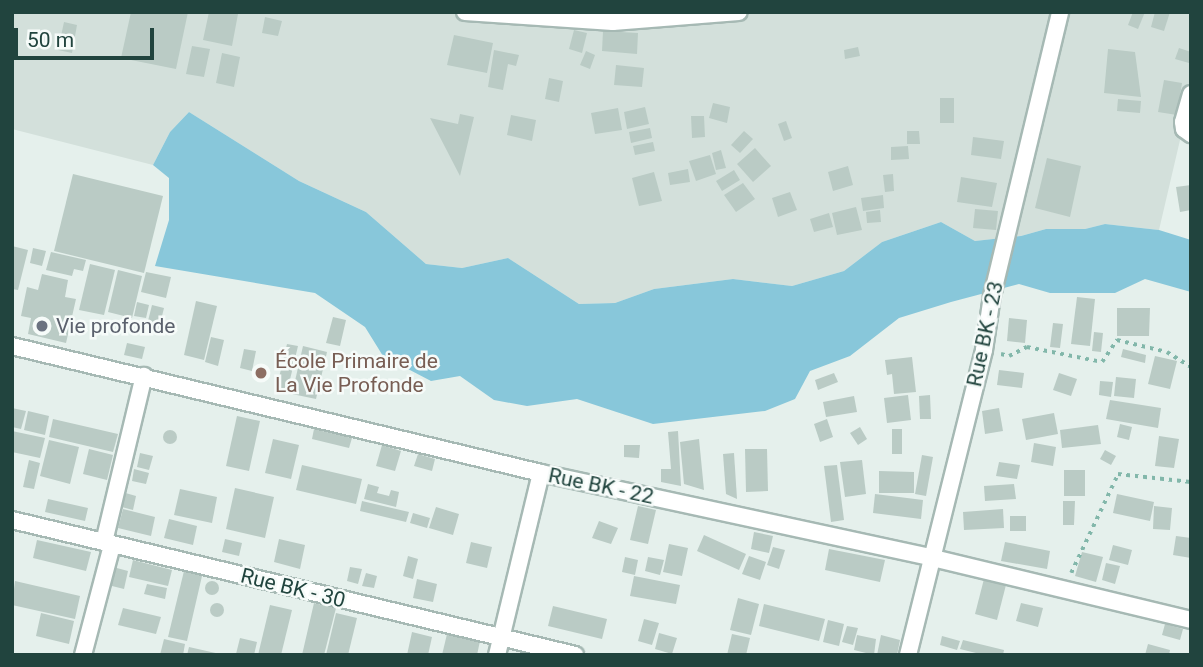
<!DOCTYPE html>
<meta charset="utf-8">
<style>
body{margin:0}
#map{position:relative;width:1203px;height:667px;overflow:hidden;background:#e5f0ec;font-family:Roboto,sans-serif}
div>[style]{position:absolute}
.built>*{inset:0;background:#d3e0db}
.water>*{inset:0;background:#88c7da}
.building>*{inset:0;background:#bacbc5}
.round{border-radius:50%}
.path>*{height:3.5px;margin-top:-1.75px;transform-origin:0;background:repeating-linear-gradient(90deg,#82b7aa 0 3.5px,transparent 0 8.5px)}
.roads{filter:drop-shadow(2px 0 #a6b9b4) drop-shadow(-2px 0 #a6b9b4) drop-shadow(0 2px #a6b9b4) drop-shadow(0 -2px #a6b9b4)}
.minor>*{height:16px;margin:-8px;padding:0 8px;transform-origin:8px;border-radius:8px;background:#fff}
.dots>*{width:19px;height:19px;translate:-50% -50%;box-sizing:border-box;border:4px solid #f6fbf9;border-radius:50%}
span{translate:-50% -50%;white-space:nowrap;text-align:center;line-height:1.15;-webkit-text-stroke:5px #f6fbf9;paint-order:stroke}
.worship-label{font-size:21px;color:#5b616d}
.left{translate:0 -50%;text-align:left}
.street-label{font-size:21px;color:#21443e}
.education-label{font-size:21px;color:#785e54}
.frame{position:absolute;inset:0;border:14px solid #21443e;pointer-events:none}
.scale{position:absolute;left:14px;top:28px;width:140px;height:32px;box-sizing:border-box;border:4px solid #21443e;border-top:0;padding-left:9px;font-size:21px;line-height:24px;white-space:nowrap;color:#21443e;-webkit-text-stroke:5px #f6fbf9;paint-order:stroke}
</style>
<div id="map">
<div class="built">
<i style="clip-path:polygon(12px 12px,1191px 12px,1191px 93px,1159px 230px,1105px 224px,1085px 229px,1046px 229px,1021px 236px,975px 241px,941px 222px,882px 242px,844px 271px,792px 286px,733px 279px,654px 289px,615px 303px,579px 304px,508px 258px,462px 268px,426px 264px,366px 212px,299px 181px,189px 112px,170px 132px,153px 165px,12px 129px)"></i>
</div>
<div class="water">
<i style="clip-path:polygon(189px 112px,299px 181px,366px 212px,426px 264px,462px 268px,508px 258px,579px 304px,615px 303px,654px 289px,733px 279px,792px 286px,844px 271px,882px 242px,941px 222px,975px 241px,1021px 236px,1046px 229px,1085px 229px,1105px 224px,1159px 230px,1191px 240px,1191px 292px,1145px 279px,1115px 293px,1050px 293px,1019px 284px,951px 302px,899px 318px,850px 356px,810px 371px,795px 399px,765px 411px,653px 424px,577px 399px,527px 406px,494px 400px,460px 376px,431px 381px,383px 356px,365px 327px,315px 293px,155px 266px,169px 220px,169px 178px,153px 165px,170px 132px)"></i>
</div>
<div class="building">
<i style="clip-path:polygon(131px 12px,188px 12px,176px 69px,121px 58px)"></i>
<i style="clip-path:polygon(209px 12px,238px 14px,232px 46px,203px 40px)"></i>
<i style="clip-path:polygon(1133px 12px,1145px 12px,1138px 29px,1128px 25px)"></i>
<i style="clip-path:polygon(1155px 12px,1170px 12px,1164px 31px,1151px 27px)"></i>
<i style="clip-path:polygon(265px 17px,282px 21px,278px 36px,262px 33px)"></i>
<i style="clip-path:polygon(64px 22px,77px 25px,72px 53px,58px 50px)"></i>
<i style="clip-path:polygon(574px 30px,587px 33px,582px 53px,569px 49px)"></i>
<i style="clip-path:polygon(603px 31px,638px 33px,637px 54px,602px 51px)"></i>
<i style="clip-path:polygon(454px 35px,493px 43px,487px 73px,447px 65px)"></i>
<i style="clip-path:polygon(192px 46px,210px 49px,204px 77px,186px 74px)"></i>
<i style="clip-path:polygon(858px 47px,860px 56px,845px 59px,844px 50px)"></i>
<i style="clip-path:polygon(1179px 48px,1191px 52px,1189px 63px,1175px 59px)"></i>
<i style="clip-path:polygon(1108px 49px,1135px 52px,1141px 97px,1104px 93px)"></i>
<i style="clip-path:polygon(494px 50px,519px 55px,516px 66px,508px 64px,503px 90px,488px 87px)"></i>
<i style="clip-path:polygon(586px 51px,595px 55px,590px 69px,580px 65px)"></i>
<i style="clip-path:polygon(222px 53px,240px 57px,234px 87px,216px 83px)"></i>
<i style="clip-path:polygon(616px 65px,644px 68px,642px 87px,614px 85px)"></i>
<i style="clip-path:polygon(549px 78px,563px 81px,559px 102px,545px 99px)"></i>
<i style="clip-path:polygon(1164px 80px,1182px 83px,1177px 115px,1158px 112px)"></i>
<i style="clip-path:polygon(940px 98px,954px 98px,954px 123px,940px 123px)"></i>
<i style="clip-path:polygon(1118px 99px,1141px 101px,1140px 113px,1117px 111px)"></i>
<i style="clip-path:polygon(713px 103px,730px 107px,727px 123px,709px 118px)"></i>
<i style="clip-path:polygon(645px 107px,649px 124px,627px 129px,624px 112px)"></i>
<i style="clip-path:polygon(618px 108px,622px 130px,595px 134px,591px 113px)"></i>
<i style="clip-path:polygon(460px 114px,474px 117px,460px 176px,430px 118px,458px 124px)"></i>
<i style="clip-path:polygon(511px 115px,536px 120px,532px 141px,507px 135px)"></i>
<i style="clip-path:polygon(691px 116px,704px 116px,705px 137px,692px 138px)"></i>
<i style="clip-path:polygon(786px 121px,792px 138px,784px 141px,778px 124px)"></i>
<i style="clip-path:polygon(650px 128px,652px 138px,631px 143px,629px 132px)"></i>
<i style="clip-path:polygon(744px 131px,753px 139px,740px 153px,731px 145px)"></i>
<i style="clip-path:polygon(907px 131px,919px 131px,920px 144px,907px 144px)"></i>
<i style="clip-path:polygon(973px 137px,1004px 141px,1001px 159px,971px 155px)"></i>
<i style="clip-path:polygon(653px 142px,655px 151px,635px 155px,633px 146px)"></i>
<i style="clip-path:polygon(908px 146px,909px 159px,891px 160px,891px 147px)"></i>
<i style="clip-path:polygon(755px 148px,771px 166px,753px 182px,737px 164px)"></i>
<i style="clip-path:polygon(721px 150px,726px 168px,716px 170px,712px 153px)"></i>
<i style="clip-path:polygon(710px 155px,716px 174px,696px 181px,689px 161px)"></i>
<i style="clip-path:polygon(1047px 158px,1081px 166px,1070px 217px,1035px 208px)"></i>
<i style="clip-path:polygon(848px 166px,853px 185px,833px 191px,828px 172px)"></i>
<i style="clip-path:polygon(688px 169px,690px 182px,670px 185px,668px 173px)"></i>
<i style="clip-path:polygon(734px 170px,740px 180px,722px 191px,716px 181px)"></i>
<i style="clip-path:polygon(654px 172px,662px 201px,639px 206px,632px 178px)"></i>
<i style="clip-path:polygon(73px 174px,163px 196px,144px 273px,54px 251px)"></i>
<i style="clip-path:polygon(893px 174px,894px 191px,885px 192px,883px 175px)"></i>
<i style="clip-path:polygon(961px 177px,997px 183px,992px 207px,957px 202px)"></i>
<i style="clip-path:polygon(743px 183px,755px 199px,736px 212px,724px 195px)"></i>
<i style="clip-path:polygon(1191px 185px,1191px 210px,1180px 212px,1176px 187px)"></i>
<i style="clip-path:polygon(790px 192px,797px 210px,778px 217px,772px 198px)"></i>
<i style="clip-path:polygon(883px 195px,884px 208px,863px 211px,861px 198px)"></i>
<i style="clip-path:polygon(856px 207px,862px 230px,837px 235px,832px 213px)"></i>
<i style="clip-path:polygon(975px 209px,998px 211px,996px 230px,973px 228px)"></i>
<i style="clip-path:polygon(880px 210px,881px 222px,867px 223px,866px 212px)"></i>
<i style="clip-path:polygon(829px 213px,833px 227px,814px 232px,810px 219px)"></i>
<i style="clip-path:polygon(12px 246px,28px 250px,18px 290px,12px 289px)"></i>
<i style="clip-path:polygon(33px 248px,46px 251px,42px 266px,30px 263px)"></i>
<i style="clip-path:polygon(51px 252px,86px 260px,83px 271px,74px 269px,72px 276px,46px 270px)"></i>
<i style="clip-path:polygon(90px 264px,115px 270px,104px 315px,79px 310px)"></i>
<i style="clip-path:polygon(118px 270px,142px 276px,132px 318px,108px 312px)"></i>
<i style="clip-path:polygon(146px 272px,171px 277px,166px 298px,141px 292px)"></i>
<i style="clip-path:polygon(42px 274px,68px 280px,65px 297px,76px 299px,66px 343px,28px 334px,31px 318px,21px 316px,27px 287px,38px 290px)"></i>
<i style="clip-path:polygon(1077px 297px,1095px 299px,1090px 346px,1071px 344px)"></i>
<i style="clip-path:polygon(196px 301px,217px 306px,204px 360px,184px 355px)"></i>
<i style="clip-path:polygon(137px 302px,149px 305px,146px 318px,134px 316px)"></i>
<i style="clip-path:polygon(152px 305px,164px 308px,158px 332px,146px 329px)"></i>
<i style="clip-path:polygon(1117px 308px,1150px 308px,1149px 336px,1117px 336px)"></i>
<i style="clip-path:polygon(333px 317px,346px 320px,340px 346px,326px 343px)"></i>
<i style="clip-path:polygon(1009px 318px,1027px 320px,1025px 343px,1007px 341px)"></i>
<i style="clip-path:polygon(1053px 323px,1063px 324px,1060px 348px,1050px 347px)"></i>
<i style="clip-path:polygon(1094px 332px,1103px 333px,1101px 352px,1092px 351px)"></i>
<i style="clip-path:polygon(211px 337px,224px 340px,218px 366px,205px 362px)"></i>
<i style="clip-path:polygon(127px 343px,145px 347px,142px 359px,124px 355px)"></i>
<i style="clip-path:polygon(287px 344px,298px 346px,287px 392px,276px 390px)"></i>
<i style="clip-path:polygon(303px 346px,327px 352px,316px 399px,292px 394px)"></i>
<i style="clip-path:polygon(244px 349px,256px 351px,252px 371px,240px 368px)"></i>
<i style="clip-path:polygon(1123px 349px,1146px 355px,1145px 363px,1121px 357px)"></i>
<i style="clip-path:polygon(1155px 356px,1177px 361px,1170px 389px,1148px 384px)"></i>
<i style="clip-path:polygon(912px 357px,916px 392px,894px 394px,892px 374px,887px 375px,885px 360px)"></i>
<i style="clip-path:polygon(999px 370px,1024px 373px,1022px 388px,997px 385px)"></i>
<i style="clip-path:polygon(834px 373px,838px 382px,818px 390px,815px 380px)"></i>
<i style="clip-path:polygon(1059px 373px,1077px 379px,1071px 396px,1053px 390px)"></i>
<i style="clip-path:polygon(1116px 377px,1136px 379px,1134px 398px,1114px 396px)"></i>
<i style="clip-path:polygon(1100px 381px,1113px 382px,1111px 397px,1099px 395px)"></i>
<i style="clip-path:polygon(908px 395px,911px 420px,887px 423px,884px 398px)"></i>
<i style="clip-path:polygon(930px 395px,931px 419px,920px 419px,919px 396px)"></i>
<i style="clip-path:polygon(854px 396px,857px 412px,826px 417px,823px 402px)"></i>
<i style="clip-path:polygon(1110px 400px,1161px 408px,1158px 428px,1106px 419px)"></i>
<i style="clip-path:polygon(12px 408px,26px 411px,21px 429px,12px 427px)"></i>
<i style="clip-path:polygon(999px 408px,1003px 431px,985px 434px,982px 411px)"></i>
<i style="clip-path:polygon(28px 411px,49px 416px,45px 435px,24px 430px)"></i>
<i style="clip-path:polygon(1054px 413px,1058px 434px,1026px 440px,1022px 419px)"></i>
<i style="clip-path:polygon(237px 416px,260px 421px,249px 471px,226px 466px)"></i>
<i style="clip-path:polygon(53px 419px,118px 434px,113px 452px,49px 437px)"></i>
<i style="clip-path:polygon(827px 419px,833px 437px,820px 442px,814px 424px)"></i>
<i style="clip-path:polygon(1120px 424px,1132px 427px,1129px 440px,1117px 437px)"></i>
<i style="clip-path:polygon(1098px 425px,1101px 444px,1062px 448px,1060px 430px)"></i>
<i style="clip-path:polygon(860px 427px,867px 439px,858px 445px,850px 433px)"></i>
<i style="clip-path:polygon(314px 429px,352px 438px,349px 448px,312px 439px)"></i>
<i style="clip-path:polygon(892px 429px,902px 429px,902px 454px,892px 454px)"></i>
<i class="round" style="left:163px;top:430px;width:14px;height:14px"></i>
<i style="clip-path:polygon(12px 431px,45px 438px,40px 458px,12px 452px)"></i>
<i style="clip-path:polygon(678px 431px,681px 486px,661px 482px,661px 469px,671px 469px,668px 432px)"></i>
<i style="clip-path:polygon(1159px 436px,1179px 439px,1174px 468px,1155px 466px)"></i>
<i style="clip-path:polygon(273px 439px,299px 445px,291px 479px,265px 473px)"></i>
<i style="clip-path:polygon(699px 439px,704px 490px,684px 484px,680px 442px)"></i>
<i style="clip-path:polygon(49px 440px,79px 447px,70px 484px,40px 476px)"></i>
<i style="clip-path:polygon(1034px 443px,1056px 447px,1053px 466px,1031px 462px)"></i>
<i style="clip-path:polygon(382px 445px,401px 451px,395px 471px,376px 466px)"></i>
<i style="clip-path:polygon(624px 445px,640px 445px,639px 458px,624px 457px)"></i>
<i style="clip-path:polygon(89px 449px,113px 455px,107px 480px,83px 474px)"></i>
<i style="clip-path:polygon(745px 449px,767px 449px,768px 491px,746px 492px)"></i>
<i style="clip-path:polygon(1105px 450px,1116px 456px,1111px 465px,1100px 459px)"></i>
<i style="clip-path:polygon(140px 453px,153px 456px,149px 470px,137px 467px)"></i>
<i style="clip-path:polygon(734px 453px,737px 499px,726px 494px,723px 454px)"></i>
<i style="clip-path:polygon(418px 454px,435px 459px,432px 471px,414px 466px)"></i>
<i style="clip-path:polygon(922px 455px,933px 457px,926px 496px,915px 494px)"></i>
<i style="clip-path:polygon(29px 460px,40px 463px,34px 489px,23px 487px)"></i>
<i style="clip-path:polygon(862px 460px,866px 494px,845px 497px,840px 462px)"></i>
<i style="clip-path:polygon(999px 462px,1020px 465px,1017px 479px,996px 476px)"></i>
<i style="clip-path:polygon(302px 465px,362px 479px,356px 504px,296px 490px)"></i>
<i style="clip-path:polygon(837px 465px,844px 520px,831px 522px,824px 466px)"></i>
<i style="clip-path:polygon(134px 469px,149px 473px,146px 484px,132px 481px)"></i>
<i style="clip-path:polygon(1064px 470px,1085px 470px,1085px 496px,1064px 496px)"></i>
<i style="clip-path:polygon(879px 471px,914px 472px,914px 493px,879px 493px)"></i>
<i style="clip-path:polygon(368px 484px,379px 487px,377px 493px,389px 496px,391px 490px,399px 492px,396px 507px,364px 499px)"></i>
<i style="clip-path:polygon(1014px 484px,1016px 499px,985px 501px,984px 486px)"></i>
<i style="clip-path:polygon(235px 488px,274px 497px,265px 538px,226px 529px)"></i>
<i style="clip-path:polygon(180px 489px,217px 497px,212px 523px,174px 515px)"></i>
<i style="clip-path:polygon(122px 492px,136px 496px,133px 510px,118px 506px)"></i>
<i style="clip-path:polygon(875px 494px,923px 500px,921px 519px,873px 513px)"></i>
<i style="clip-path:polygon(1117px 494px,1154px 502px,1150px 521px,1113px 513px)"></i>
<i style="clip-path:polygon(48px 499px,88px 508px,85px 521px,45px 512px)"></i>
<i style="clip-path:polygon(362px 501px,409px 512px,406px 522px,360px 511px)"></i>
<i style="clip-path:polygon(1063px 501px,1075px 501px,1074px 525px,1063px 525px)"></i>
<i style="clip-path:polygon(638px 506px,656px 510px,648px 544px,630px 540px)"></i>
<i style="clip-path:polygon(1154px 506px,1172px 508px,1170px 530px,1153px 529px)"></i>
<i style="clip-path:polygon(436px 507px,459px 514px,453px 535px,429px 528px)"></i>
<i style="clip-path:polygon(123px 509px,155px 517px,151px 536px,118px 528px)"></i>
<i style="clip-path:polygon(1003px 509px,1004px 528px,964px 530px,963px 512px)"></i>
<i style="clip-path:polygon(413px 513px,430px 518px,427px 528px,410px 523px)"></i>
<i style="clip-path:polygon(1010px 516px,1026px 516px,1026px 531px,1010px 531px)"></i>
<i style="clip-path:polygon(169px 519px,197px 526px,193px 545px,164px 538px)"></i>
<i style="clip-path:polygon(599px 521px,618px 528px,611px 544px,592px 538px)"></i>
<i style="clip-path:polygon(754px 532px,773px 536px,769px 553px,751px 549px)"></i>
<i style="clip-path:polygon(704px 535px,746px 554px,739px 570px,697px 551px)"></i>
<i style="clip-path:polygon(1176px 536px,1191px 538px,1191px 558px,1173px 555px)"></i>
<i style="clip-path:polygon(225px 539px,242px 543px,239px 556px,222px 552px)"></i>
<i style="clip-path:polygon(279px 539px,305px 545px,300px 569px,274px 562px)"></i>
<i style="clip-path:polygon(37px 540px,91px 552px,86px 571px,33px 558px)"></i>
<i style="clip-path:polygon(471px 542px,492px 547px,487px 568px,466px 563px)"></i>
<i style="clip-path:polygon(1005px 542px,1050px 551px,1047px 569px,1001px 561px)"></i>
<i style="clip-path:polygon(669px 544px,688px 548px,682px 576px,663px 572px)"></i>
<i style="clip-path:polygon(1113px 545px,1132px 550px,1128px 565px,1109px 560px)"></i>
<i style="clip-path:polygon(773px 547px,785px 550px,779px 569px,767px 565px)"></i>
<i style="clip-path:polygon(829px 549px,885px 560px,880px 582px,825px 570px)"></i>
<i style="clip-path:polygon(1082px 552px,1103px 557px,1096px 582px,1075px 576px)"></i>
<i style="clip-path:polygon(408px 556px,418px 559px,413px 579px,403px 576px)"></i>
<i style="clip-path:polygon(749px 556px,766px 562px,760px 580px,742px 574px)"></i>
<i style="clip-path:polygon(625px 557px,638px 560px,635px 575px,622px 572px)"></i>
<i style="clip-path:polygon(648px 557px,664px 560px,660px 575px,645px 571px)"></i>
<i style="clip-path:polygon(133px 560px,172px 570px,168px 586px,129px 577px)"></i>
<i style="clip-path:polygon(1106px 563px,1120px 566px,1115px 584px,1102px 580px)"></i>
<i style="clip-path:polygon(113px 567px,128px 571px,124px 589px,108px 585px)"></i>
<i style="clip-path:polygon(350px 567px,362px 569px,358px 584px,347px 581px)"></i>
<i style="clip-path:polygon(184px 571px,202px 576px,187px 641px,168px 637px)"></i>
<i style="clip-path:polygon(366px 573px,377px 576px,374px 588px,362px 586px)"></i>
<i style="clip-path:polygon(985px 575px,1007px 581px,997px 620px,975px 614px)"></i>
<i style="clip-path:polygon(634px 576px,680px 585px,676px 604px,630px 596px)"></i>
<i style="clip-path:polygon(417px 579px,437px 584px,433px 602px,413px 598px)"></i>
<i class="round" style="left:205px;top:581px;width:14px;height:14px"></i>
<i style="clip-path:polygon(15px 581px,80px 596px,75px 619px,12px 605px)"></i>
<i style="clip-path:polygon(147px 584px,167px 588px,165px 599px,144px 594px)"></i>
<i style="clip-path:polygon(738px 598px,759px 604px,751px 635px,730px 630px)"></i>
<i class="round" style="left:210px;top:603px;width:14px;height:14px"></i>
<i style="clip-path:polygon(314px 603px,336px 608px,324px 655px,302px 655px)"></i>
<i style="clip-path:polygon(1021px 603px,1043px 608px,1038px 627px,1016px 621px)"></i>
<i style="clip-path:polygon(764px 604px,825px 619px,819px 641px,759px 626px)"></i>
<i style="clip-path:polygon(270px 605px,292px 610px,281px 655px,258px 655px)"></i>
<i style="clip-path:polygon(553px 606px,607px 619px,602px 639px,548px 626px)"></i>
<i style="clip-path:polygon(123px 608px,161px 617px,156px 634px,118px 625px)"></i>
<i style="clip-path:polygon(41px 613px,74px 621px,69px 644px,36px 636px)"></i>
<i style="clip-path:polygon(336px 613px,357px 618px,348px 655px,326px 655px)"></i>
<i style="clip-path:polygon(644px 619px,659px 623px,652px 645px,638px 641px)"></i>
<i style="clip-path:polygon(828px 620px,844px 624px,839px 646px,823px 642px)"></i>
<i style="clip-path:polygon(1165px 624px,1183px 629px,1180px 640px,1162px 635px)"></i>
<i style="clip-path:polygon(847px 626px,858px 628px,853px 645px,842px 642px)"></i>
<i style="clip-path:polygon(412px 632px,432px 637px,428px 655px,407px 655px)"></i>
<i style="clip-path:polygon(659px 633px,677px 638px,672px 654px,655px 649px)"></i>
<i style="clip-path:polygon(447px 634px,480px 641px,477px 655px,442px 655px)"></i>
<i style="clip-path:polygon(732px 634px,750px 638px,746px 655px,727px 655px)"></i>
<i style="clip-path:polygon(857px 635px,876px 639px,874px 655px,854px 650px)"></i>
<i style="clip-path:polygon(881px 635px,900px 640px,897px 655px,877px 655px)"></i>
<i style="clip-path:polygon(942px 636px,960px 641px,957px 650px,940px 645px)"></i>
<i style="clip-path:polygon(240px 638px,257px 642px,254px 655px,236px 654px)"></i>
<i style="clip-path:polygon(164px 639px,185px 644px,183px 655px,160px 655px)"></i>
<i style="clip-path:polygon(963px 640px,1004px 650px,1003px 655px,984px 655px,960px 649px)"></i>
<i style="clip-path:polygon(1148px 644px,1170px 650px,1169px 655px,1145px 655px)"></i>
<i style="clip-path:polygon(189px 647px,220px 654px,220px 655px,187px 655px)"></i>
</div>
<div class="path">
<i style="left:1001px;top:354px;width:8px;rotate:14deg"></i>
<i style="left:1009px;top:356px;width:20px;rotate:-27deg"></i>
<i style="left:1027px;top:347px;width:76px;rotate:11.3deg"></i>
<i style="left:1102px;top:362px;width:27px;rotate:-56deg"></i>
<i style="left:1117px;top:340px;width:51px;rotate:13.5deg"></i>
<i style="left:1167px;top:352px;width:28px;rotate:32deg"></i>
<i style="left:1071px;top:573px;width:110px;rotate:-64.6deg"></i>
<i style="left:1118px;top:474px;width:73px;rotate:6.3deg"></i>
</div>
<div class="roads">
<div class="minor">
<i style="left:465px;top:12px;width:148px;rotate:3.9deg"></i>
<i style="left:613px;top:22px;width:126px;rotate:-4.5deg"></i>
<i style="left:1191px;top:94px;width:29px;rotate:106deg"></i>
<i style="left:1183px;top:122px;width:7px;rotate:82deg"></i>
<i style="left:1184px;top:129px;width:9px;rotate:36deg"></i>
<i style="left:12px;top:346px;width:544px;rotate:13.5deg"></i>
<i style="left:541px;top:473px;width:401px;rotate:12.2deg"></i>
<i style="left:933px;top:558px;width:265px;rotate:13.5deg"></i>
<i style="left:12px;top:520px;width:579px;rotate:13.48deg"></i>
<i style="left:104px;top:542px;width:171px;rotate:-76.5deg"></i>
<i style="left:83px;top:655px;width:114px;rotate:-75.2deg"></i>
<i style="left:497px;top:655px;width:187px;rotate:-76.4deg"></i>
<i style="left:908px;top:655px;width:314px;rotate:-76deg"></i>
<i style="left:984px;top:350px;width:55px;rotate:-81.6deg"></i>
<i style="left:992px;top:296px;width:292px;rotate:-76.5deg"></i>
</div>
</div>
<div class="dots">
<i style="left:42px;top:326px;background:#6b7280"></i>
<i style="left:261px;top:373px;background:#8d6e63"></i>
</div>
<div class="worship-label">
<span class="left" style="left:56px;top:326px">Vie profonde</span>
</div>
<div class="street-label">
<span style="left:985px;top:334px;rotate:-78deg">Rue BK - 23</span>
<span style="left:601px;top:486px;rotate:12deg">Rue BK - 22</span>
<span style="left:293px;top:588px;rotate:14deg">Rue BK - 30</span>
</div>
<div class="education-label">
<span class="left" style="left:275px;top:373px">École Primaire de<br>La Vie Profonde</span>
</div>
<div class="frame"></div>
<div class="scale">50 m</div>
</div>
